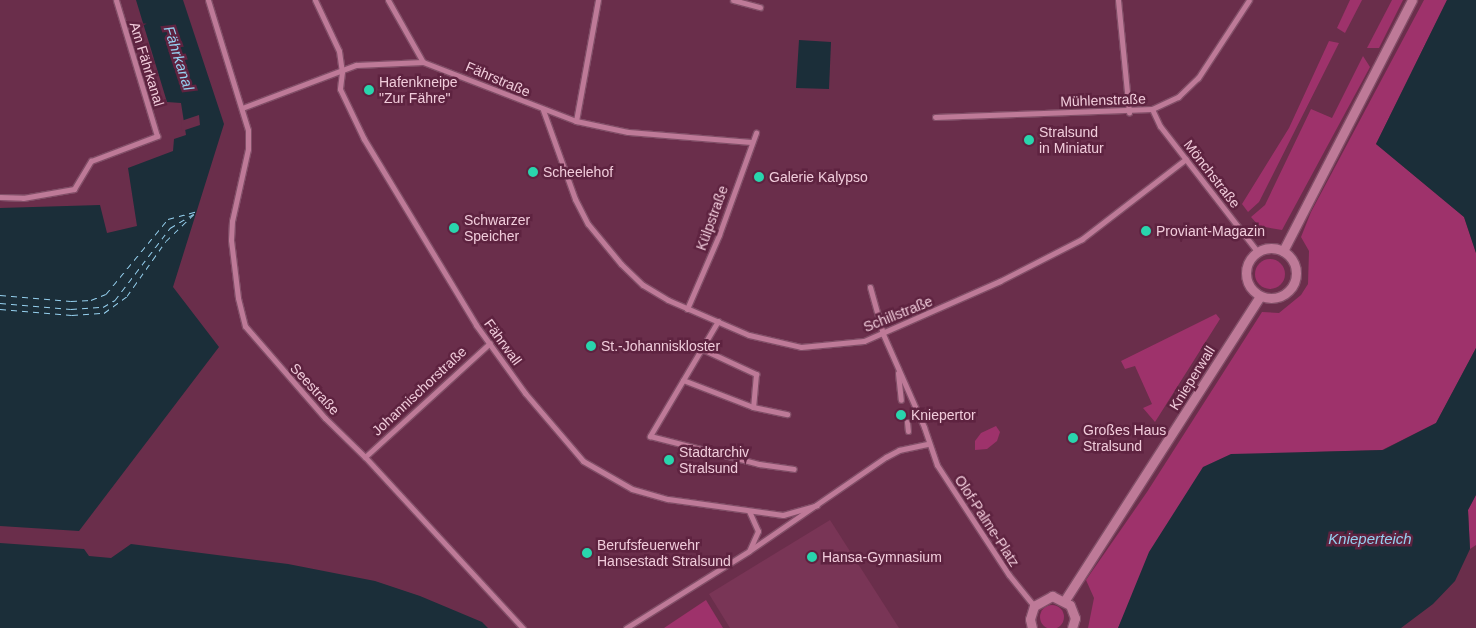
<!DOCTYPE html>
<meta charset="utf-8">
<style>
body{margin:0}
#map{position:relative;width:1476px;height:628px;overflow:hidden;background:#6a2e4b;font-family:Arial,sans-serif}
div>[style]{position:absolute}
.built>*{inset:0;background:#793556}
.green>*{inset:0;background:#9e326b}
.round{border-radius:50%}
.water>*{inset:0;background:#1b2e39}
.pier>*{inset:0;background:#6a2e4b}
.ferry>*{height:1px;margin-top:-0.5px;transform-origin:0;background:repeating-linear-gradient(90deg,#96d1f0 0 6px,transparent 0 11px)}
.roads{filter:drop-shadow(1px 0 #814e67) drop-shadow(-1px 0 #814e67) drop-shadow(0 1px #814e67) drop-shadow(0 -1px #814e67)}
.minor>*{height:5px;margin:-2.5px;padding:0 2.5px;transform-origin:2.5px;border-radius:2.5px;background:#be7a98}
.tertiary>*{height:9px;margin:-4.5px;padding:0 4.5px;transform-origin:4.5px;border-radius:4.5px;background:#be7a98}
.tertiary>.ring{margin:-4.5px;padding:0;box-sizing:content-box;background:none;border:9px solid #be7a98;border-radius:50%}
.dots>*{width:14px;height:14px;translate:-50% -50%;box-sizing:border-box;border:2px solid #5e2340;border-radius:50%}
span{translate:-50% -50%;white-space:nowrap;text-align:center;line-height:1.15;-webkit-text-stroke:5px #5e2340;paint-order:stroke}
.street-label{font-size:14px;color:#f1ccdb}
.poi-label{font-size:14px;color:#f1ccdb}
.left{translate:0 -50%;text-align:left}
.water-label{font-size:15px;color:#96d1f0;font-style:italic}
</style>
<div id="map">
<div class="built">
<i style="clip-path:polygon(830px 520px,899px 628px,730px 628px,709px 594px)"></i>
</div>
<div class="green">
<i style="clip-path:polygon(1350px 0,1362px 0,1345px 33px,1337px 28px)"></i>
<i style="clip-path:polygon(1392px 0,1403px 0,1379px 48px,1367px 48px)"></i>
<i style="clip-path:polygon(1424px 0,1447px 0,1376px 144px,1464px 217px,1476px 253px,1476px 348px,1436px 423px,1382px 450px,1315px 452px,1134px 594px,1118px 628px,1088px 628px,1094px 598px,1086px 580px,1147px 492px,1262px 312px,1279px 313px,1301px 295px,1308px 284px,1309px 251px,1301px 237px,1311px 212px)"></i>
<i style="clip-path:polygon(1329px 41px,1339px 43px,1259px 202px,1248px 212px,1242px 204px,1289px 128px)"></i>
<i style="clip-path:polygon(1363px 56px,1370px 67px,1282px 230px,1259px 226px,1251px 217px,1265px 205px,1311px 109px,1332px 118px)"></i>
<i class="round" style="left:1255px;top:259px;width:30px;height:30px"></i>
<i style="clip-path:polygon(1216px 314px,1220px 319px,1155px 422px,1143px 408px,1152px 404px,1135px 366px,1125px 369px,1121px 361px)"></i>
<i style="clip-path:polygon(996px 426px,1000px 432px,997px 441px,987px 449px,975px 450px,975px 441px,981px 433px)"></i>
<i style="clip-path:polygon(1476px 495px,1476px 545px,1470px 549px,1468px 510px)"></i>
<i style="clip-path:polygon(706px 600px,723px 628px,664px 628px)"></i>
<i class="round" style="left:1040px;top:605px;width:24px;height:24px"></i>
</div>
<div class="water">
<i style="clip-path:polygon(136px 0,183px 0,224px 124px,173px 287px,219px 347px,79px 531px,0 526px,0 208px,100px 205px,107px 233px,137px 226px,128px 168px,173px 151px,174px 139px,186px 135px,181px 103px,167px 102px)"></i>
<i style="clip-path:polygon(1447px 0,1476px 0,1476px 253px,1464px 217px,1376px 144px)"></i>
<i style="clip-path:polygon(799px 40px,831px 42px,829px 89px,796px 88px)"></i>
<i style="clip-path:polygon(1476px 348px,1476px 495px,1468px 510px,1470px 549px,1455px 581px,1433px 604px,1401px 628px,1118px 628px,1149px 552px,1203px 467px,1231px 454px,1383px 450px,1436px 423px)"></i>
<i style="clip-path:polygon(0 543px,84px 549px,89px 556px,111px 558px,131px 544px,288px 564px,375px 581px,420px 596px,482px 622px,488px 628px,0 628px)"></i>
</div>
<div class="pier">
<i style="clip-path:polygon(199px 115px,200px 125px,182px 131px,181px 121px)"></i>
</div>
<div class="ferry">
<i style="left:0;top:295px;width:71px;rotate:4.8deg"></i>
<i style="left:71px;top:301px;width:20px;rotate:-3deg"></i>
<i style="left:91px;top:300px;width:16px;rotate:-22deg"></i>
<i style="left:106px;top:294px;width:97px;rotate:-50.4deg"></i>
<i style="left:168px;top:219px;width:28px;rotate:-15deg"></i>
<i style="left:0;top:303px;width:71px;rotate:4.8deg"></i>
<i style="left:71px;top:309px;width:32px;rotate:-4deg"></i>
<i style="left:103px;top:307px;width:14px;rotate:-30deg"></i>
<i style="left:115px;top:300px;width:91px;rotate:-52.6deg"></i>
<i style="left:170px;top:228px;width:27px;rotate:-31deg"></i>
<i style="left:0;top:309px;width:72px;rotate:4.8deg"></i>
<i style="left:72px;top:315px;width:32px;rotate:-4deg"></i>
<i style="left:104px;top:313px;width:29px;rotate:-36deg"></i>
<i style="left:127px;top:296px;width:67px;rotate:-54.7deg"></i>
<i style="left:166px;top:241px;width:42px;rotate:-44deg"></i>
</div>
<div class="roads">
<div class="minor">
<i style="left:208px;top:0;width:136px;rotate:72.9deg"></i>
<i style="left:248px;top:130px;width:19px;rotate:90deg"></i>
<i style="left:248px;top:149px;width:74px;rotate:102.5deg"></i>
<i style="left:232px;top:221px;width:19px;rotate:93deg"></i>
<i style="left:231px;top:240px;width:58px;rotate:83.1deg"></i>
<i style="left:238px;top:298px;width:29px;rotate:76deg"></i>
<i style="left:245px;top:326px;width:122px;rotate:49deg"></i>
<i style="left:325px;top:418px;width:56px;rotate:44.3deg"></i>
<i style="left:365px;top:457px;width:233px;rotate:47.3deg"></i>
<i style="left:315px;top:0;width:56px;rotate:64.8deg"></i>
<i style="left:339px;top:51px;width:21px;rotate:82deg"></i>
<i style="left:342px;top:72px;width:17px;rotate:97deg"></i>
<i style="left:340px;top:89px;width:55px;rotate:64.4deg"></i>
<i style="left:364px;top:139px;width:217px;rotate:58.9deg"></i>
<i style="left:476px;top:325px;width:84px;rotate:54.2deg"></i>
<i style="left:525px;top:393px;width:89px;rotate:49.5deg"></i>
<i style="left:583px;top:461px;width:56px;rotate:29.7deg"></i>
<i style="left:632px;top:489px;width:37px;rotate:16deg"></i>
<i style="left:668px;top:499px;width:116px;rotate:7.9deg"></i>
<i style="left:783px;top:515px;width:35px;rotate:-16deg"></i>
<i style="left:388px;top:0;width:71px;rotate:60.6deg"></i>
<i style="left:733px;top:0;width:28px;rotate:15deg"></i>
<i style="left:1118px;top:0;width:113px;rotate:84.4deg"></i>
<i style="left:242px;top:108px;width:122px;rotate:-20.7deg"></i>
<i style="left:356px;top:65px;width:67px;rotate:-2.6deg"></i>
<i style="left:423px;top:62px;width:164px;rotate:21.1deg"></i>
<i style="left:576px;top:121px;width:53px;rotate:11.9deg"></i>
<i style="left:628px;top:132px;width:124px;rotate:4.6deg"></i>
<i style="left:1152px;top:109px;width:19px;rotate:65deg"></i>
<i style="left:1160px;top:126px;width:158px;rotate:52.2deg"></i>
<i style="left:543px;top:110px;width:95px;rotate:70.2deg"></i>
<i style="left:575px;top:199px;width:28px;rotate:63deg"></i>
<i style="left:588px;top:224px;width:52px;rotate:50.5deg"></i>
<i style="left:621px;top:264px;width:30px;rotate:44deg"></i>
<i style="left:643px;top:285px;width:29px;rotate:31deg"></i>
<i style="left:668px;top:300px;width:88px;rotate:23.4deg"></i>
<i style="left:749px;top:335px;width:53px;rotate:13deg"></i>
<i style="left:801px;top:347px;width:63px;rotate:-5.4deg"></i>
<i style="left:864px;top:341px;width:149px;rotate:-23.8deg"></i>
<i style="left:1000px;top:281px;width:92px;rotate:-27.1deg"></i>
<i style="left:1082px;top:239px;width:131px;rotate:-37.6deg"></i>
<i style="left:935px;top:117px;width:217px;rotate:-2.1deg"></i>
<i style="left:1152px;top:109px;width:29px;rotate:-25deg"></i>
<i style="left:1178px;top:97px;width:28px;rotate:-44deg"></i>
<i style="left:1198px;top:78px;width:93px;rotate:-56.8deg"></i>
<i style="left:576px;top:121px;width:123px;rotate:-79.7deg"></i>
<i style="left:0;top:197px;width:23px;rotate:2deg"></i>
<i style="left:23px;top:198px;width:52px;rotate:-10deg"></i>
<i style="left:74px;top:189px;width:33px;rotate:-59deg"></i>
<i style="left:91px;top:161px;width:71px;rotate:-20.7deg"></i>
<i style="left:157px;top:136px;width:142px;rotate:-106.8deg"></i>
<i style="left:870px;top:287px;width:49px;rotate:74.5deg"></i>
<i style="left:883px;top:334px;width:102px;rotate:66.2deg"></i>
<i style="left:924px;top:427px;width:40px;rotate:71.1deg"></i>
<i style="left:937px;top:465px;width:131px;rotate:56.8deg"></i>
<i style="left:1009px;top:575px;width:40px;rotate:51deg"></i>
<i style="left:687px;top:309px;width:81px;rotate:-66.6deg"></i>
<i style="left:719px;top:235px;width:109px;rotate:-70.1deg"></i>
<i style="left:718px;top:321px;width:134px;rotate:120.6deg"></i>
<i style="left:650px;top:436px;width:113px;rotate:14.4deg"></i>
<i style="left:759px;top:464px;width:35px;rotate:8deg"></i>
<i style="left:702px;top:349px;width:60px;rotate:24.8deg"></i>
<i style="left:756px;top:374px;width:33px;rotate:95deg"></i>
<i style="left:898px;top:373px;width:27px;rotate:84deg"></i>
<i style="left:683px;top:380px;width:75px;rotate:21.1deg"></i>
<i style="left:753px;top:407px;width:35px;rotate:12deg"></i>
<i style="left:907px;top:422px;width:9px;rotate:84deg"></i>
<i style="left:365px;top:457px;width:169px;rotate:-42.4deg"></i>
<i style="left:749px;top:511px;width:22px;rotate:66deg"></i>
<i style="left:758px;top:531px;width:20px;rotate:114deg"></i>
<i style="left:626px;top:628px;width:145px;rotate:-32deg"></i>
<i style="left:749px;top:551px;width:166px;rotate:-34.5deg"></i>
<i style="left:886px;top:457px;width:15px;rotate:-28deg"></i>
<i style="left:899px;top:450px;width:30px;rotate:-12deg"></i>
</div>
<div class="tertiary">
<i class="ring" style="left:1246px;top:248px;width:41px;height:41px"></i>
<i style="left:1283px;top:251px;width:282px;rotate:-62.8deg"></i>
<i style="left:1065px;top:600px;width:361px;rotate:-57.3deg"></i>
<i style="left:1032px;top:628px;width:9px;rotate:-103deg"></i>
<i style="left:1030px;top:619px;width:14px;rotate:-73deg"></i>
<i style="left:1034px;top:606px;width:21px;rotate:-29deg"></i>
<i style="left:1052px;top:596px;width:20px;rotate:27deg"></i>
<i style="left:1070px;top:605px;width:14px;rotate:69deg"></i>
<i style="left:1075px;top:618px;width:10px;rotate:107deg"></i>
</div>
</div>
<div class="dots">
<i style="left:369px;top:90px;background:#29d5ad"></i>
<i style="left:1029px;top:140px;background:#29d5ad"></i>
<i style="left:533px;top:172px;background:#29d5ad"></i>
<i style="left:759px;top:177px;background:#29d5ad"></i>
<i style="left:454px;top:228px;background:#29d5ad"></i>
<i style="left:1146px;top:231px;background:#29d5ad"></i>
<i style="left:591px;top:346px;background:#29d5ad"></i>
<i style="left:901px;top:415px;background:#29d5ad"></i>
<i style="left:1073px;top:438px;background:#29d5ad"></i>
<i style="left:669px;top:460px;background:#29d5ad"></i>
<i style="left:587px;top:553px;background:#29d5ad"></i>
<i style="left:812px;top:557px;background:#29d5ad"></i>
</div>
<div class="street-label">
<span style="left:147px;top:64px;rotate:73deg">Am Fährkanal</span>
<span style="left:498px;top:79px;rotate:23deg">Fährstraße</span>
<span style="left:1103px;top:100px;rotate:-2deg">Mühlenstraße</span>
<span style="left:1212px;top:174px;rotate:52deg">Mönchstraße</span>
<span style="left:712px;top:218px;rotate:-70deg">Külpstraße</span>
<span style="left:898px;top:314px;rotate:-22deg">Schillstraße</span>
<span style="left:503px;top:342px;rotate:54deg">Fährwall</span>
<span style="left:1192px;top:378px;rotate:-58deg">Knieperwall</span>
<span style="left:315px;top:389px;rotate:47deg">Seestraße</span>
<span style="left:419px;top:391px;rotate:-43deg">Johannischorstraße</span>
<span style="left:987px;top:521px;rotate:57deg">Olof-Palme-Platz</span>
</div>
<div class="poi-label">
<span class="left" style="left:379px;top:90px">Hafenkneipe<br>"Zur Fähre"</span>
<span class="left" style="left:1039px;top:140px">Stralsund<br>in Miniatur</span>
<span class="left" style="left:543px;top:172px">Scheelehof</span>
<span class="left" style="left:769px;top:177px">Galerie Kalypso</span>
<span class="left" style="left:464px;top:228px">Schwarzer<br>Speicher</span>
<span class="left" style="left:1156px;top:231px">Proviant-Magazin</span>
<span class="left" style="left:601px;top:346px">St.-Johanniskloster</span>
<span class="left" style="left:911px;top:415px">Kniepertor</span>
<span class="left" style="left:1083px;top:438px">Großes Haus<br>Stralsund</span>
<span class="left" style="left:679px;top:460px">Stadtarchiv<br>Stralsund</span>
<span class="left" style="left:597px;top:553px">Berufsfeuerwehr<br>Hansestadt Stralsund</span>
<span class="left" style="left:822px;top:557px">Hansa-Gymnasium</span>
</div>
<div class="water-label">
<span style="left:179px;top:58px;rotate:72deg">Fährkanal</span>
<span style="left:1370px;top:539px">Knieperteich</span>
</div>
</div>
